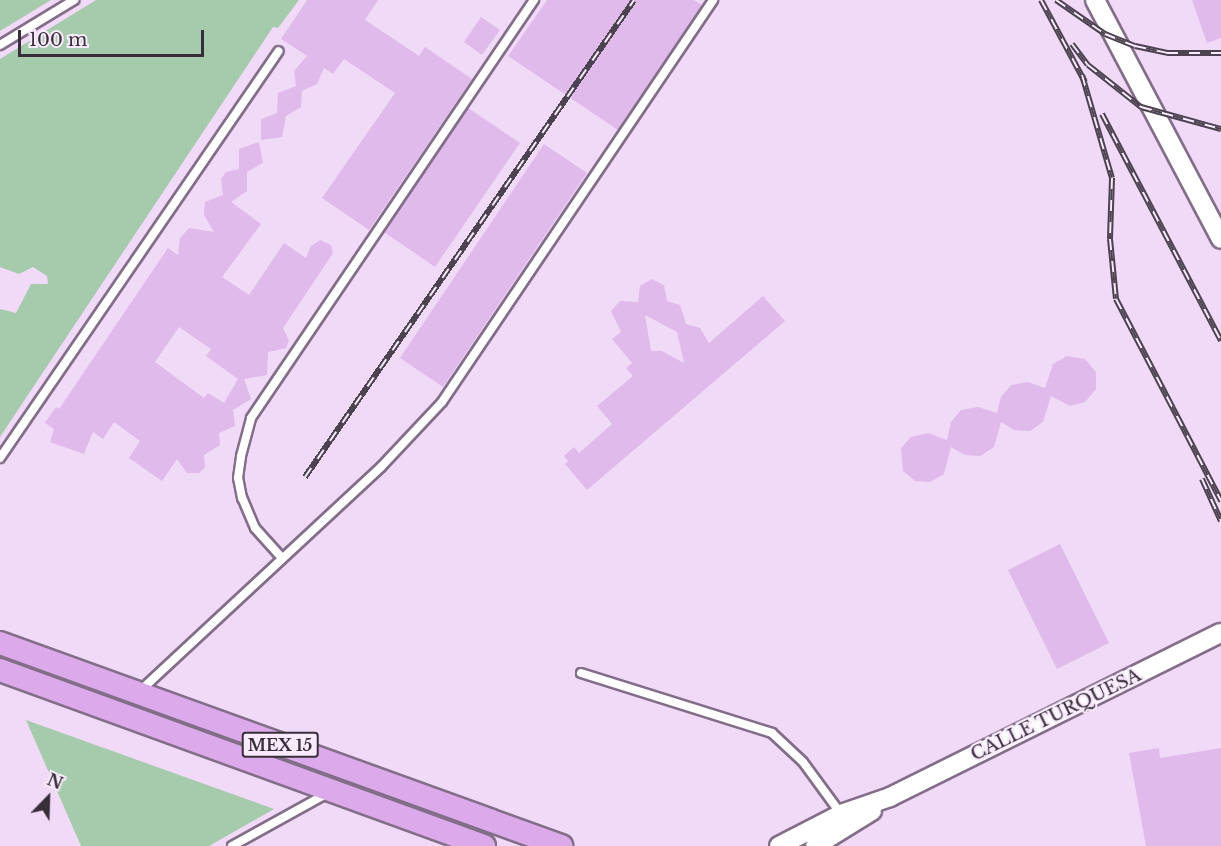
<!DOCTYPE html>
<style>
body{margin:0}
#map{position:relative;width:1221px;height:846px;overflow:hidden;background:#f1daf8;font-family:"Libre Baskerville",serif}
div>[style]{position:absolute}
.green>*{inset:0;background:#a6caac}
.building>*{inset:0;background:#dfbaea}
.roads{filter:drop-shadow(2px 0 #836e89) drop-shadow(-2px 0 #836e89) drop-shadow(0 2px #836e89) drop-shadow(0 -2px #836e89)}
.service>*{height:8px;margin:-4px;padding:0 4px;transform-origin:4px;border-radius:4px;background:#fff}
.tertiary>*{height:18px;margin:-9px;padding:0 9px;transform-origin:9px;border-radius:9px;background:#fff}
.primary>*{height:22px;margin:-11px;padding:0 11px;transform-origin:11px;border-radius:11px;background:#dcaaea}
.rail>*{height:6px;margin-top:-3px;transform-origin:0;background:repeating-linear-gradient(90deg,#f9ebfd 0 11px,#4c4250 0 22px);box-sizing:border-box;border-block:2px solid #4c4250}
span{translate:-50% -50%;white-space:nowrap;text-align:center;line-height:1.15;-webkit-text-stroke:4.5px #f9ebfd;paint-order:stroke}
.shield-label span{padding:2px 4px;background:#f9ebfd;border:2px solid;border-radius:4px;-webkit-text-stroke-width:0}
.shield-label{font-size:16px;color:#372e3a;font-weight:700}
.street-label{font-size:18px;color:#372e3a}
.north{position:absolute;left:18px;top:768px;width:60px;height:60px;-webkit-text-stroke:4px #f9ebfd;paint-order:stroke;rotate:23deg;font-size:16px;font-weight:700;line-height:24px;text-align:center;color:#372e3a}
.north::after{content:'';display:block;margin:auto;width:21px;height:27px;background:#372e3a;clip-path:polygon(50% 0,100% 100%,50% 72%,0 100%)}
.scale{position:absolute;left:18px;top:30px;width:186px;height:27px;box-sizing:border-box;border:3px solid #372e3a;border-top:0;padding-left:8px;font-size:18px;line-height:21px;white-space:nowrap;color:#372e3a;-webkit-text-stroke:4px #f9ebfd;paint-order:stroke}
</style>
<div id="map">
<div class="green">
<i style="clip-path:polygon(0 0,51px 0,0 31px)"></i>
<i style="clip-path:polygon(96px 0,299px 0,278px 28px,273px 27px,0 437px,0 309px,16px 313px,31px 284px,48px 284px,47px 276px,33px 267px,19px 274px,0 267px,0 59px)"></i>
<i style="clip-path:polygon(26px 720px,274px 809px,209px 846px,81px 846px)"></i>
</div>
<div class="building">
<i style="clip-path:polygon(307px 0,378px 0,365px 20px,419px 56px,425px 47px,472px 79px,369px 230px,322px 198px,395px 93px,344px 59px,333px 74px,324px 68px,317px 84px,302px 91px,301px 107px,286px 116px,282px 137px,261px 140px,261px 119px,277px 113px,278px 93px,296px 86px,294px 71px,307px 56px,281px 39px)"></i>
<i style="clip-path:polygon(547px 0,694px 0,702px 5px,618px 130px,508px 56px)"></i>
<i style="clip-path:polygon(1192px 0,1221px 0,1221px 38px,1207px 43px)"></i>
<i style="clip-path:polygon(481px 17px,500px 30px,482px 55px,464px 42px)"></i>
<i style="clip-path:polygon(468px 108px,520px 143px,435px 267px,384px 232px)"></i>
<i style="clip-path:polygon(evenodd,259px 142px,263px 163px,247px 172px,247px 191px,231px 202px,261px 224px,222px 277px,249px 295px,284px 243px,306px 258px,311px 246px,320px 240px,331px 245px,333px 253px,283px 328px,289px 341px,286px 348px,268px 352px,267px 375px,244px 379px,251px 399px,233px 410px,235px 426px,219px 433px,220px 445px,204px 455px,205px 467px,199px 473px,187px 473px,177px 459px,162px 481px,129px 458px,140px 441px,114px 422px,103px 439px,93px 432px,84px 454px,50px 442px,54px 429px,45px 423px,56px 407px,59px 409px,168px 248px,178px 255px,180px 238px,189px 228px,214px 232px,204px 215px,205px 202px,223px 195px,221px 179px,226px 172px,239px 169px,239px 149px,259px 142px,179px 327px,211px 349px,206px 356px,238px 379px,224px 403px,208px 393px,204px 398px,155px 362px,179px 327px)"></i>
<i style="clip-path:polygon(544px 144px,587px 173px,443px 387px,400px 358px)"></i>
<i style="clip-path:polygon(evenodd,652px 279px,664px 285px,667px 301px,680px 305px,686px 324px,700px 328px,709px 343px,763px 296px,785px 321px,587px 490px,565px 464px,568px 461px,564px 456px,574px 447px,579px 453px,612px 424px,597px 406px,633px 376px,626px 368px,632px 363px,612px 339px,621px 332px,611px 311px,620px 301px,638px 302px,640px 286px,652px 279px,645px 315px,677px 332px,684px 363px,662px 351px,651px 351px,645px 315px)"></i>
<i style="clip-path:polygon(1067px 356px,1085px 359px,1096px 372px,1096px 389px,1085px 402px,1070px 406px,1051px 396px,1043px 422px,1030px 431px,1014px 430px,1001px 422px,994px 447px,980px 456px,965px 455px,951px 447px,944px 474px,930px 482px,915px 481px,903px 471px,901px 448px,911px 437px,928px 433px,947px 440px,951px 422px,961px 410px,978px 407px,997px 413px,1001px 397px,1011px 385px,1028px 382px,1045px 388px,1053px 364px)"></i>
<i style="clip-path:polygon(1060px 544px,1109px 643px,1057px 669px,1008px 570px)"></i>
<i style="clip-path:polygon(1159px 748px,1160px 758px,1221px 748px,1221px 846px,1146px 846px,1129px 753px)"></i>
</div>
<div class="roads">
<div class="service">
<i style="left:0;top:45px;width:87px;rotate:-31.3deg"></i>
<i style="left:0;top:458px;width:493px;rotate:-55.6deg"></i>
<i style="left:282px;top:558px;width:40px;rotate:-132deg"></i>
<i style="left:255px;top:528px;width:33px;rotate:-113deg"></i>
<i style="left:242px;top:498px;width:20px;rotate:-101deg"></i>
<i style="left:238px;top:478px;width:22px;rotate:-82deg"></i>
<i style="left:241px;top:456px;width:39px;rotate:-75deg"></i>
<i style="left:251px;top:418px;width:505px;rotate:-55.9deg"></i>
<i style="left:581px;top:673px;width:200px;rotate:17.4deg"></i>
<i style="left:772px;top:733px;width:42px;rotate:43.1deg"></i>
<i style="left:803px;top:762px;width:64px;rotate:53.8deg"></i>
<i style="left:141px;top:690px;width:328px;rotate:-42.9deg"></i>
<i style="left:381px;top:467px;width:89px;rotate:-46.8deg"></i>
<i style="left:442px;top:402px;width:485px;rotate:-56deg"></i>
<i style="left:232px;top:846px;width:110px;rotate:-28.9deg"></i>
</div>
<div class="tertiary">
<i style="left:1095px;top:0;width:270px;rotate:62.2deg"></i>
<i style="left:779px;top:846px;width:70px;rotate:-27.3deg"></i>
<i style="left:841px;top:814px;width:52px;rotate:-19.1deg"></i>
<i style="left:890px;top:797px;width:369px;rotate:-26.4deg"></i>
<i style="left:815px;top:846px;width:67px;rotate:-31.6deg"></i>
</div>
<div class="primary">
<i style="left:0;top:643px;width:597px;rotate:19.89deg"></i>
<i style="left:0;top:670px;width:515px;rotate:19.98deg"></i>
</div>
</div>
<div class="rail">
<i style="left:1041px;top:0;width:93px;rotate:61.8deg"></i>
<i style="left:1056px;top:0;width:60px;rotate:34.8deg"></i>
<i style="left:1105px;top:34px;width:32px;rotate:22deg"></i>
<i style="left:1135px;top:46px;width:33px;rotate:12deg"></i>
<i style="left:1167px;top:53px;width:54px"></i>
<i style="left:1072px;top:44px;width:26px;rotate:53deg"></i>
<i style="left:1088px;top:65px;width:68px;rotate:38.4deg"></i>
<i style="left:1141px;top:107px;width:83px;rotate:15.4deg"></i>
<i style="left:1082px;top:75px;width:107px;rotate:73.8deg"></i>
<i style="left:1112px;top:178px;width:61px;rotate:91.9deg"></i>
<i style="left:1110px;top:239px;width:60px;rotate:84.3deg"></i>
<i style="left:1116px;top:299px;width:228px;rotate:62.5deg"></i>
<i style="left:1102px;top:114px;width:256px;rotate:62.3deg"></i>
<i style="left:305px;top:477px;width:579px;rotate:-55.4deg"></i>
<i style="left:1202px;top:479px;width:46px;rotate:65.7deg"></i>
</div>
<div class="shield-label">
<span style="left:280px;top:745px">MEX 15</span>
</div>
<div class="street-label">
<span style="left:1056px;top:715px;rotate:-26deg">CALLE TURQUESA</span>
</div>
<div class="north">N</div>
<div class="scale">100 m</div>
</div>
